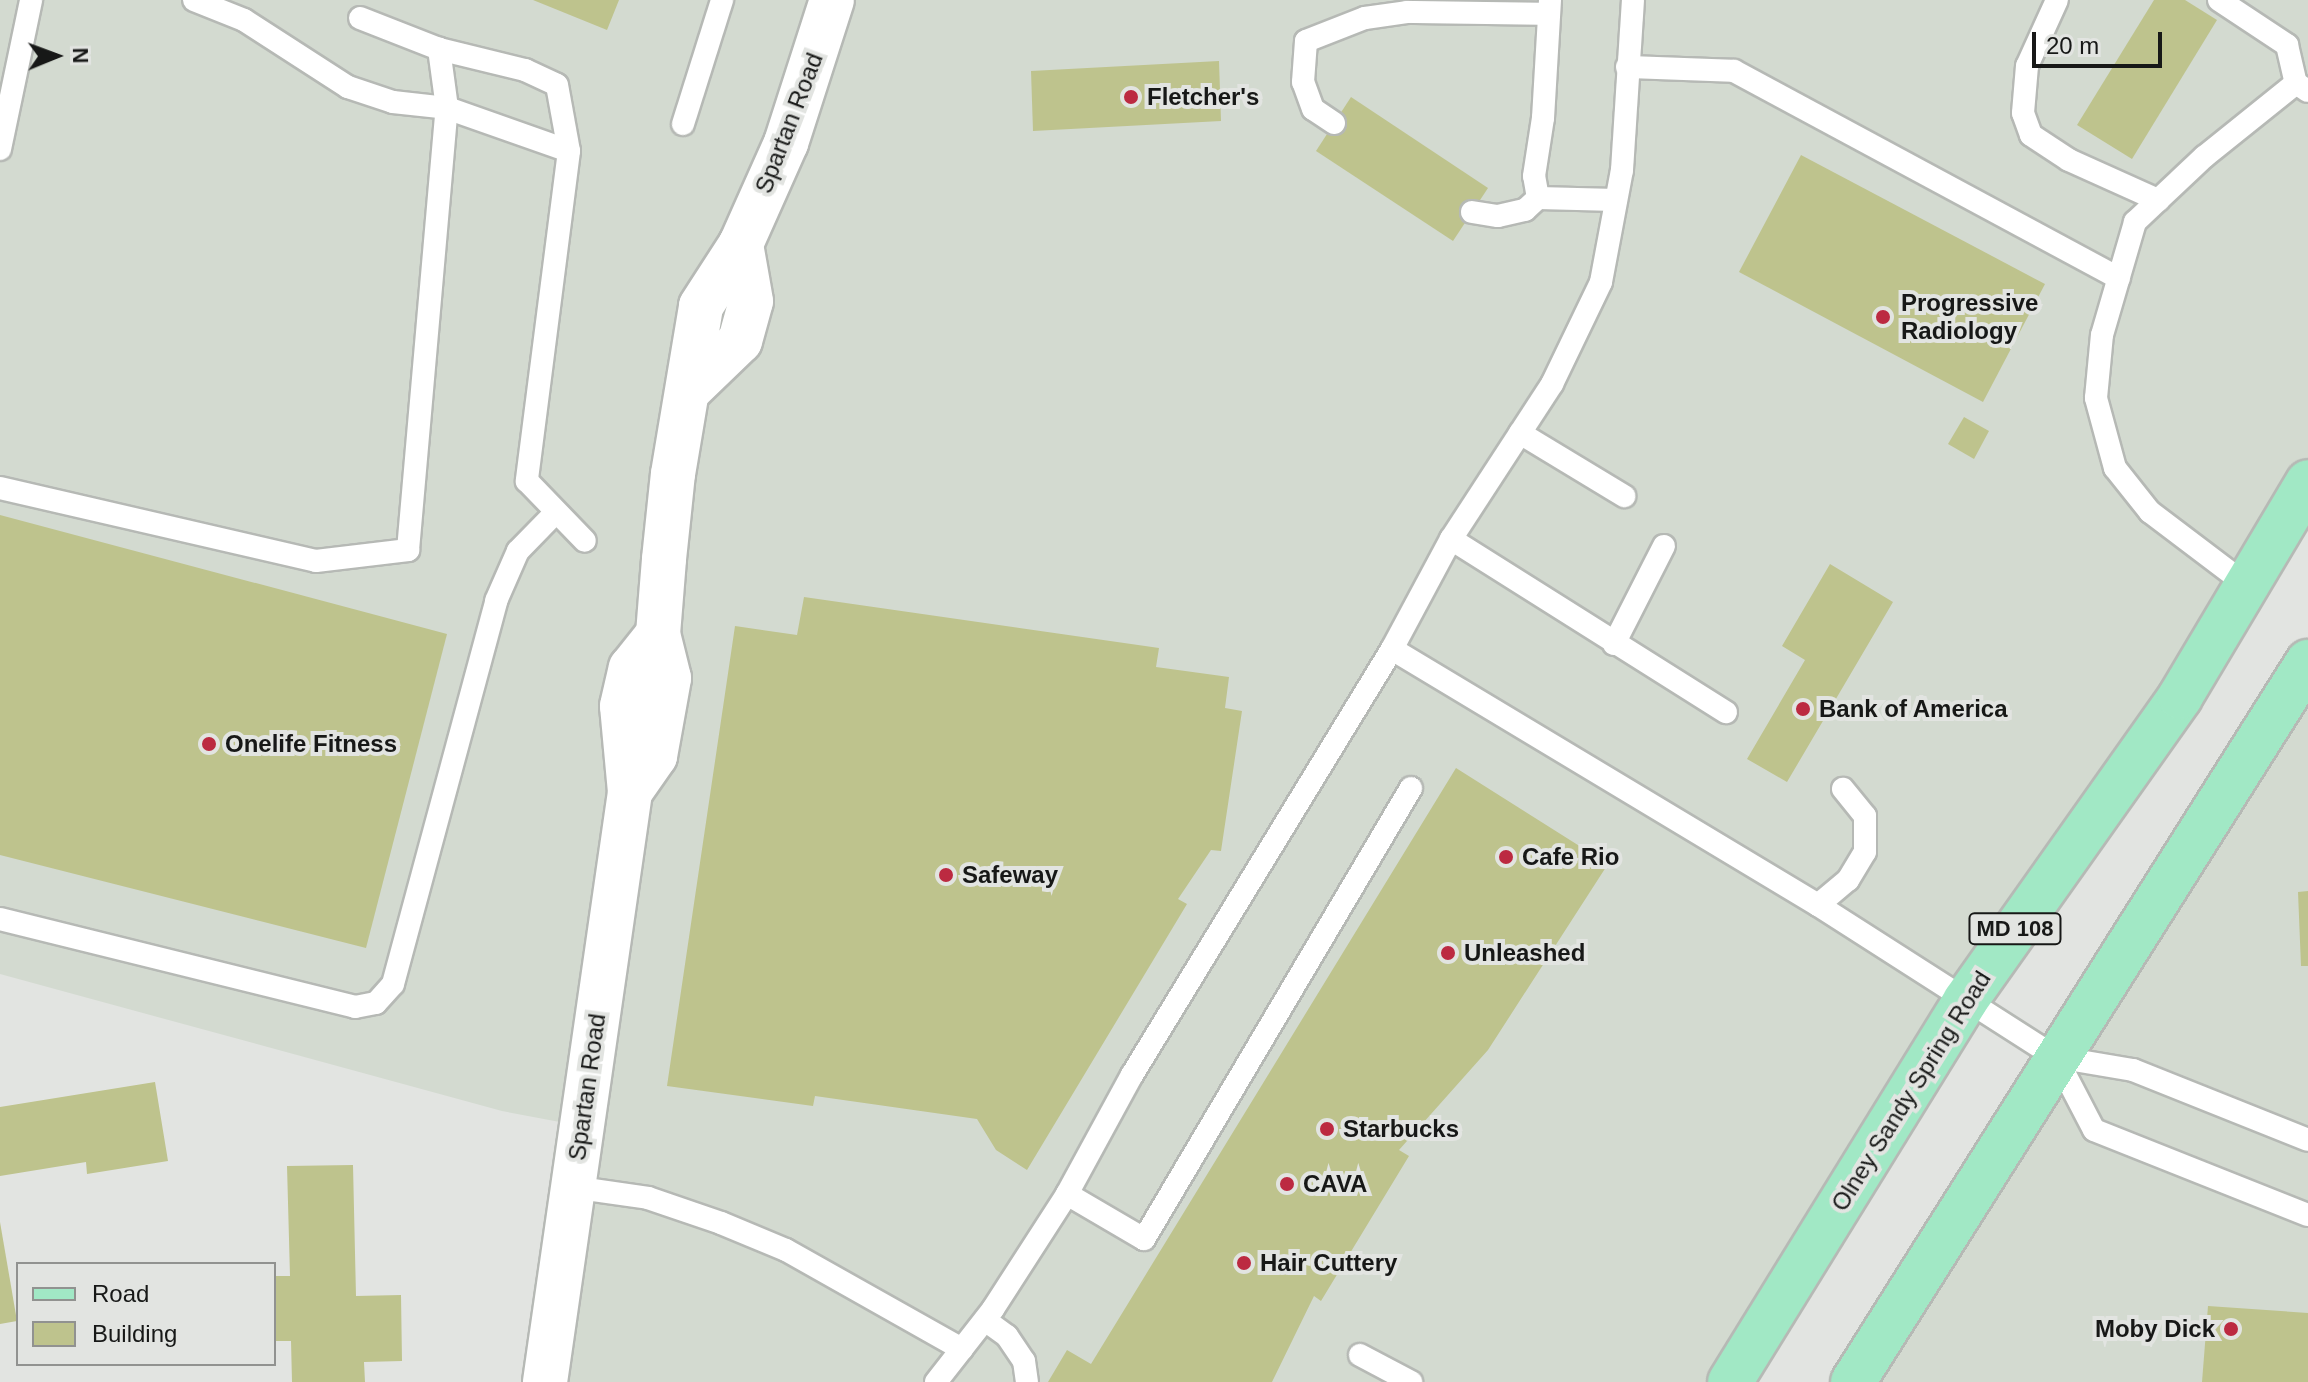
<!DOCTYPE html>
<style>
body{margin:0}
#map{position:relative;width:2308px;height:1382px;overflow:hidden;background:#e2e4e1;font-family:Arial,sans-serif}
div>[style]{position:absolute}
.built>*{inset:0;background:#d3dad0}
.building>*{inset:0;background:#bec38d}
.roads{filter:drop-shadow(2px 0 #b6b9b5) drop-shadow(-2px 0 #b6b9b5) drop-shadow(0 2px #b6b9b5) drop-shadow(0 -2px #b6b9b5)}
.lane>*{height:22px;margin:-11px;padding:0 11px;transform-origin:11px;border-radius:11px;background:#fff}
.secondary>*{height:44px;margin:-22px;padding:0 22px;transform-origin:22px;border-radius:22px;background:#fff}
.primary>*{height:44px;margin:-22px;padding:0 22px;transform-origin:22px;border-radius:22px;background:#a1e8c5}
.dots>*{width:22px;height:22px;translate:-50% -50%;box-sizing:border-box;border:4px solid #e2e4e1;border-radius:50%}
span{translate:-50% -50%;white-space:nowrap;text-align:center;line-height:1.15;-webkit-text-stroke:8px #e2e4e1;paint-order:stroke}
.shield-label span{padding:2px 6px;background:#e2e4e1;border:2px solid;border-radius:6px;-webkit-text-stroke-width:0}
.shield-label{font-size:22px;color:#171817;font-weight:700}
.poi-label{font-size:24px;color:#171817;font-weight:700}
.left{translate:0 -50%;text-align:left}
.right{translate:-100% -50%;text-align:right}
.street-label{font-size:24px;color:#171817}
.legend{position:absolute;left:16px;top:1262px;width:260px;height:104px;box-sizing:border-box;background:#e2e4e1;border:2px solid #919290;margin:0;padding:10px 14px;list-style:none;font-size:24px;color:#171817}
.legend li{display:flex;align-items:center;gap:16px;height:40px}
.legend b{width:40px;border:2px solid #919290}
.north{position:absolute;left:16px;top:16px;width:80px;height:80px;-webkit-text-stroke:6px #e2e4e1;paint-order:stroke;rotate:89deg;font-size:22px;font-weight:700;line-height:32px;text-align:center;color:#171817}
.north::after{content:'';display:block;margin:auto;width:28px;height:36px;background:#171817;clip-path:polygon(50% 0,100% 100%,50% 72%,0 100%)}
.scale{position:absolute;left:2032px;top:32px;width:130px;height:36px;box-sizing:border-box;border:4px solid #171817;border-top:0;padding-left:10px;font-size:24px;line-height:28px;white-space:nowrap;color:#171817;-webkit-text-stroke:6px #e2e4e1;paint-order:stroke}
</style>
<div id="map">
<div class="built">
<i style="clip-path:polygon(0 0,2308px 0,2308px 478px,1730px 1382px,545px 1382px,581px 1126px,502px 1111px,0 974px)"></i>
<i style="clip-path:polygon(2308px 662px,2308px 1382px,1853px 1382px)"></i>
</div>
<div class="building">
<i style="clip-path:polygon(533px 0,619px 0,607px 30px)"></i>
<i style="clip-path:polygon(2154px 0,2185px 0,2217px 20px,2132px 159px,2077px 125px)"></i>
<i style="clip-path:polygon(1219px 61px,1221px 121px,1033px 131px,1031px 71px)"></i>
<i style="clip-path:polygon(1351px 97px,1488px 188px,1453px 241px,1316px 151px)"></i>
<i style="clip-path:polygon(1801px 155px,2045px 284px,1983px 402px,1739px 272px)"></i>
<i style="clip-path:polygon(1964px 417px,1989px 431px,1974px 459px,1948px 444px)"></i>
<i style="clip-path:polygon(0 515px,447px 634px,366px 948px,0 855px)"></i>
<i style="clip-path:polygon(1830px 564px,1893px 602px,1787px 782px,1747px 759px,1805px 660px,1782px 646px)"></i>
<i style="clip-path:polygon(804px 597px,1159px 648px,1156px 667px,1229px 677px,1225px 708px,1242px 711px,1221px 851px,1211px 850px,1178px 899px,1187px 904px,1027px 1170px,996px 1150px,977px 1119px,815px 1096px,813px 1106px,667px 1086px,735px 626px,797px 635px)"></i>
<i style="clip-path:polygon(1456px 768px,1608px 864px,1488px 1050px,1399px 1150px,1409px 1156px,1321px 1301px,1314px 1296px,1272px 1382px,1048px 1382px,1067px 1350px,1091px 1364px)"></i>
<i style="clip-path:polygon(2308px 891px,2308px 966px,2301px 966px,2298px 892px)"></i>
<i style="clip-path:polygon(155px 1082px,168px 1161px,87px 1174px,86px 1162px,0 1176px,0 1107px)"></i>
<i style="clip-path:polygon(353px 1165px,356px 1296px,401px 1295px,402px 1361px,364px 1362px,365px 1382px,292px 1382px,291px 1341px,274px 1341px,274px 1276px,290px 1276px,287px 1166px)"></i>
<i style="clip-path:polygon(0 1222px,17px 1321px,0 1324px)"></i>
<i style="clip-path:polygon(2208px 1306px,2308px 1313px,2308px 1382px,2202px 1382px)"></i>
</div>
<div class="roads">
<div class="lane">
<i style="left:194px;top:0;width:54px;rotate:21.8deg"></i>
<i style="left:244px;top:20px;width:124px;rotate:32.8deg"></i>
<i style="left:348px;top:87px;width:47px;rotate:18.4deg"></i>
<i style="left:393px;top:102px;width:54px;rotate:6.3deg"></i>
<i style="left:447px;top:108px;width:129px;rotate:19.4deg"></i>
<i style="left:2057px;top:0;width:72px;rotate:114.4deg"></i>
<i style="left:2027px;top:66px;width:47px;rotate:94.9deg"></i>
<i style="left:2023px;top:113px;width:23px;rotate:70deg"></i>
<i style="left:2031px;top:135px;width:45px;rotate:33.3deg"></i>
<i style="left:2069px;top:160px;width:98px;rotate:24.2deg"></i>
<i style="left:2219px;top:0;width:82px;rotate:33.5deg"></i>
<i style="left:2287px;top:45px;width:39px;rotate:77deg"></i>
<i style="left:360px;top:18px;width:85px;rotate:21.4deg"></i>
<i style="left:439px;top:49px;width:89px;rotate:13.7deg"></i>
<i style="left:525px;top:70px;width:35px;rotate:25deg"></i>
<i style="left:557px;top:85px;width:67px;rotate:79.7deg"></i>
<i style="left:569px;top:151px;width:333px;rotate:97.3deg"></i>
<i style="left:527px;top:481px;width:83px;rotate:46deg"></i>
<i style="left:1627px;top:67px;width:107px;rotate:2.1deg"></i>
<i style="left:1734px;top:71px;width:437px;rotate:28.3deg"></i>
<i style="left:1334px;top:123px;width:25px;rotate:-146deg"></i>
<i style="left:1313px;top:109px;width:29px;rotate:-110deg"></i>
<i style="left:1303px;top:82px;width:41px;rotate:-85.8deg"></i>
<i style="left:1306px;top:41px;width:63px;rotate:-21.3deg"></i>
<i style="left:1365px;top:18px;width:42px;rotate:-8.1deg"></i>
<i style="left:1407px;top:12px;width:140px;rotate:0.8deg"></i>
<i style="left:683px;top:124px;width:130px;rotate:-72.5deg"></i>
<i style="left:0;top:149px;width:152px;rotate:-78.2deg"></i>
<i style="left:1538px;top:198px;width:22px;rotate:-100deg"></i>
<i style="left:1534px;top:176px;width:59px;rotate:-81.2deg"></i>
<i style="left:1543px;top:118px;width:118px;rotate:-86.6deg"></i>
<i style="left:1472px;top:212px;width:26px;rotate:9deg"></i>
<i style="left:1498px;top:216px;width:28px;rotate:-13deg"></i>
<i style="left:1525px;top:210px;width:18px;rotate:-43deg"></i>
<i style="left:1538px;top:198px;width:78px;rotate:1.5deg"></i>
<i style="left:1520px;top:433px;width:122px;rotate:31.2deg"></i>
<i style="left:0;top:488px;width:324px;rotate:13deg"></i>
<i style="left:316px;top:561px;width:93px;rotate:-6.8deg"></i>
<i style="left:408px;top:550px;width:444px;rotate:-85deg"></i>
<i style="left:447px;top:108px;width:60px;rotate:-97.7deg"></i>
<i style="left:1451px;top:539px;width:325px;rotate:32.2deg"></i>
<i style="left:2248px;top:586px;width:123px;rotate:-142.9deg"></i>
<i style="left:2150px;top:512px;width:56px;rotate:-128.5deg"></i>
<i style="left:2115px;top:468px;width:73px;rotate:-105.2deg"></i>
<i style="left:2096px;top:398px;width:63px;rotate:-84.6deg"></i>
<i style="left:2102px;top:335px;width:118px;rotate:-73.7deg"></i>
<i style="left:2135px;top:222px;width:95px;rotate:-43.3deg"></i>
<i style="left:2204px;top:157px;width:118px;rotate:-38.8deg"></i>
<i style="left:2296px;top:83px;width:14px;rotate:34deg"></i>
<i style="left:1614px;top:644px;width:110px;rotate:-63deg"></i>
<i style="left:1392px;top:649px;width:497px;rotate:31deg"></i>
<i style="left:1818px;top:905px;width:282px;rotate:32.6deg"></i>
<i style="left:2056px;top:1057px;width:78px;rotate:9.6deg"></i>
<i style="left:2133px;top:1070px;width:188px;rotate:21.8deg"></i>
<i style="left:1818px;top:905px;width:39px;rotate:-40deg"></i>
<i style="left:1848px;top:880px;width:33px;rotate:-59deg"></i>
<i style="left:1865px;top:852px;width:36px;rotate:-90deg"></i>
<i style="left:1865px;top:816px;width:35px;rotate:-129deg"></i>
<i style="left:0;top:919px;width:366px;rotate:13.9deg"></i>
<i style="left:355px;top:1007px;width:21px;rotate:-11deg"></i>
<i style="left:376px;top:1003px;width:25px;rotate:-48deg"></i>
<i style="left:393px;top:984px;width:397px;rotate:-74.9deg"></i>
<i style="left:496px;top:601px;width:55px;rotate:-66.3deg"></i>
<i style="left:518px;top:551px;width:54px;rotate:-45.7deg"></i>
<i style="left:2056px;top:1057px;width:82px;rotate:62.5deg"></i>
<i style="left:2094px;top:1130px;width:230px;rotate:21.7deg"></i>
<i style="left:572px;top:1187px;width:77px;rotate:8.2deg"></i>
<i style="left:648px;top:1198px;width:77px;rotate:18.9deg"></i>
<i style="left:721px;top:1223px;width:70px;rotate:22.6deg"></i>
<i style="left:786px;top:1250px;width:202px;rotate:29.4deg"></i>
<i style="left:1067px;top:1194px;width:89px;rotate:30.3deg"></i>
<i style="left:1144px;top:1239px;width:524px;rotate:-59.37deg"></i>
<i style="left:985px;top:1320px;width:27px;rotate:36deg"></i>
<i style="left:1007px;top:1336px;width:30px;rotate:56deg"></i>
<i style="left:1024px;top:1361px;width:21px;rotate:82deg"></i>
<i style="left:1360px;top:1355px;width:58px;rotate:27.9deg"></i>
<i style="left:936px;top:1382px;width:93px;rotate:-52deg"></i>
<i style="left:993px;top:1309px;width:137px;rotate:-57.2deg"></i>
<i style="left:1067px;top:1194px;width:136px;rotate:-61.4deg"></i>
<i style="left:1132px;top:1075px;width:499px;rotate:-58.6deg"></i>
<i style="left:1392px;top:649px;width:125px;rotate:-61.8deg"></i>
<i style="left:1451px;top:539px;width:185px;rotate:-56.9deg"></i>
<i style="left:1552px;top:384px;width:113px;rotate:-64.3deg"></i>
<i style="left:1601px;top:282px;width:114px;rotate:-79.4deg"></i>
<i style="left:1622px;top:170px;width:170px;rotate:-86.3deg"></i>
</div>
<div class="secondary">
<i style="left:690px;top:389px;width:69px;rotate:-43.8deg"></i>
<i style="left:740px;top:341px;width:41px;rotate:-74.6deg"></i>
<i style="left:751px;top:301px;width:58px;rotate:-100deg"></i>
<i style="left:630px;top:792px;width:44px;rotate:-55.2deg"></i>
<i style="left:655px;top:756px;width:79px;rotate:-79.8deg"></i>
<i style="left:669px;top:678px;width:45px;rotate:-104deg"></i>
<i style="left:658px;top:634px;width:75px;rotate:-85.4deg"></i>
<i style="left:664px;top:559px;width:85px;rotate:-84deg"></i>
<i style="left:673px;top:474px;width:170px;rotate:-80.5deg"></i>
<i style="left:701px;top:306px;width:74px;rotate:-57.2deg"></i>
<i style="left:741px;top:244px;width:111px;rotate:-66deg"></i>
<i style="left:786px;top:143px;width:150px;rotate:-72.2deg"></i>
<i style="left:545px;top:1382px;width:596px;rotate:-81.8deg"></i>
<i style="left:630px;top:792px;width:86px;rotate:-95.3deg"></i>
<i style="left:622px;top:706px;width:39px;rotate:-77deg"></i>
<i style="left:631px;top:668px;width:43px;rotate:-51.5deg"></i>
</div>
<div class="primary">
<i style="left:1730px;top:1382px;width:448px;rotate:-58.3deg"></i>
<i style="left:1965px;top:1001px;width:372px;rotate:-54.7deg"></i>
<i style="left:2180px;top:697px;width:250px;rotate:-59.2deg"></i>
<i style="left:1853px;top:1382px;width:852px;rotate:-57.71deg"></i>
</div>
</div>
<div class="dots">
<i style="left:1131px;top:97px;background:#bc2a41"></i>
<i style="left:1883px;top:317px;background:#bc2a41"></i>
<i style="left:1803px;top:709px;background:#bc2a41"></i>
<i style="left:209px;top:744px;background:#bc2a41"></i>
<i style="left:1506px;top:857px;background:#bc2a41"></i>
<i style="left:946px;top:875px;background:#bc2a41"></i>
<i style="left:1448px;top:953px;background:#bc2a41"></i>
<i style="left:1327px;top:1129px;background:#bc2a41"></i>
<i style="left:1287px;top:1184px;background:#bc2a41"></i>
<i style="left:1244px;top:1263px;background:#bc2a41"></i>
<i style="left:2231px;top:1329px;background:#bc2a41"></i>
</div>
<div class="shield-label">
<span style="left:2015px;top:929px">MD 108</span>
</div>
<div class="poi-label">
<span class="left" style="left:1147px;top:97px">Fletcher's</span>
<span class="left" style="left:1901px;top:317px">Progressive<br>Radiology</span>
<span class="left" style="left:1819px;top:709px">Bank of America</span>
<span class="left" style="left:225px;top:744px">Onelife Fitness</span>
<span class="left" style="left:1522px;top:857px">Cafe Rio</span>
<span class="left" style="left:962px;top:875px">Safeway</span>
<span class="left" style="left:1464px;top:953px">Unleashed</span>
<span class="left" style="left:1343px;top:1129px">Starbucks</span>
<span class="left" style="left:1303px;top:1184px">CAVA</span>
<span class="left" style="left:1260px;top:1263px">Hair Cuttery</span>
<span class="right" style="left:2215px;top:1329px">Moby Dick</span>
</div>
<div class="street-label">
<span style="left:789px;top:123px;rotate:-69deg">Spartan Road</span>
<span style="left:587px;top:1087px;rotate:-82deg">Spartan Road</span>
<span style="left:1911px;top:1091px;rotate:-58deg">Olney Sandy Spring Road</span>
</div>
<ul class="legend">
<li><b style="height:10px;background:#a1e8c5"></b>Road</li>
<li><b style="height:22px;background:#bec38d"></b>Building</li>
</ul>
<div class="north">N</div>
<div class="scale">20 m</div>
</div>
